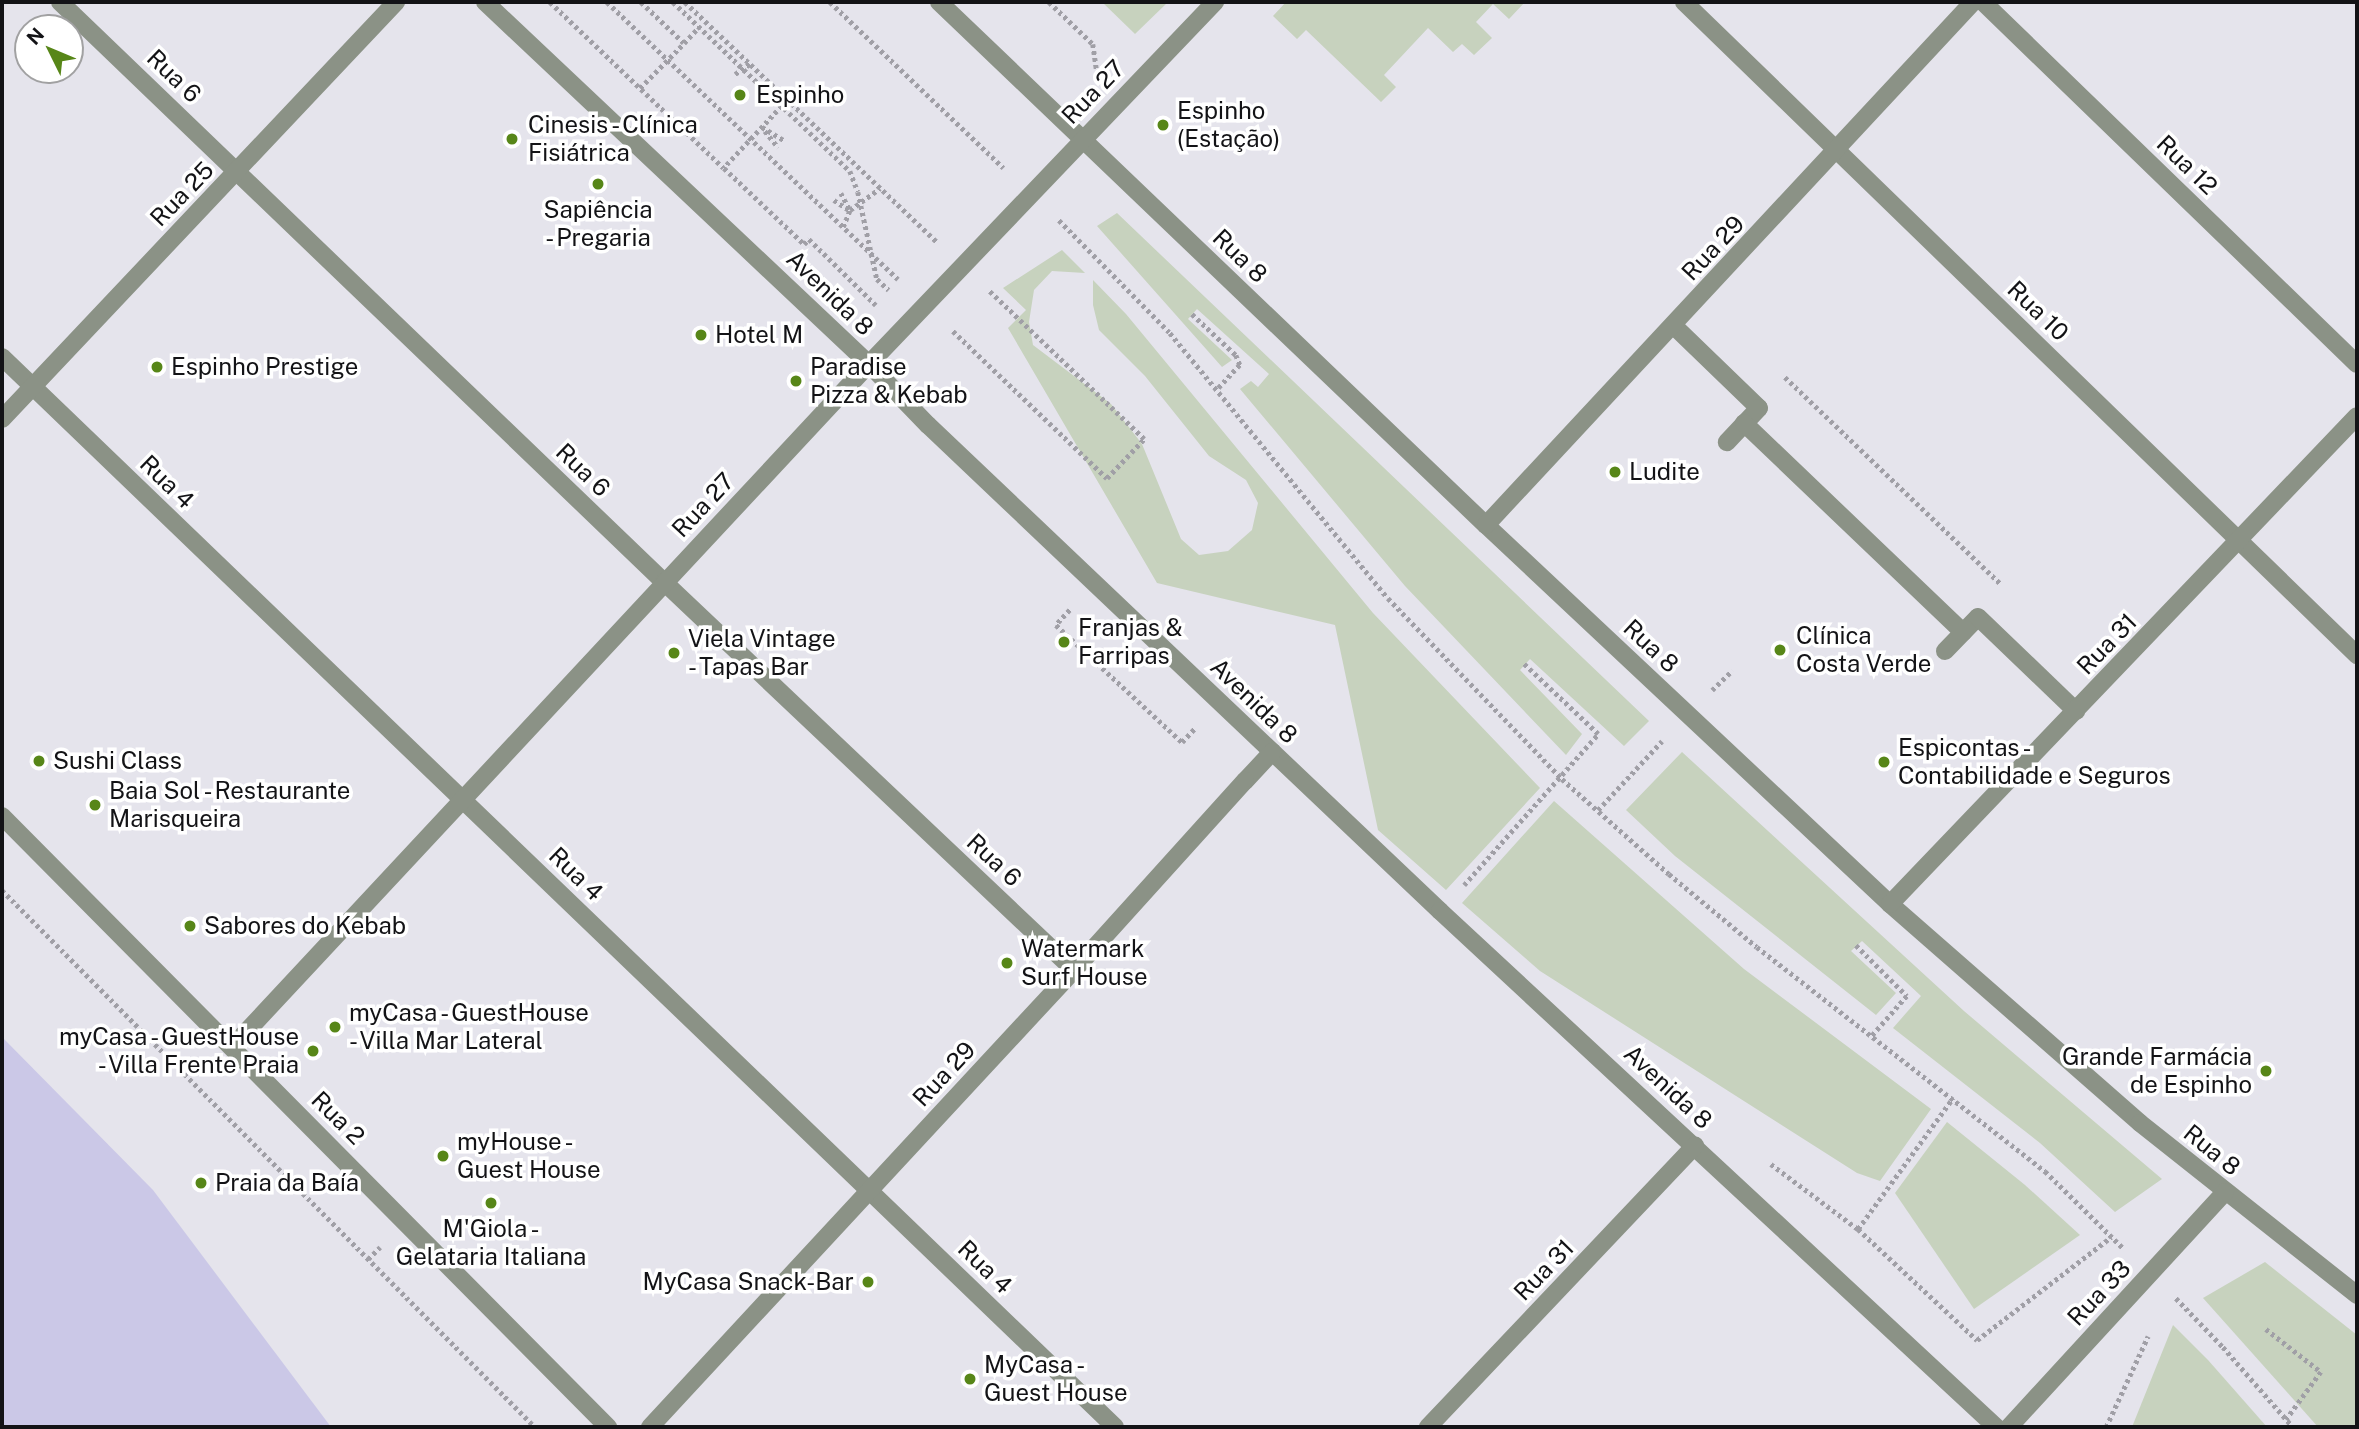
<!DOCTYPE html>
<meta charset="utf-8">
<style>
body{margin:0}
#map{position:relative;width:2359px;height:1429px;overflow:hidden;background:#e5e4ec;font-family:"Public Sans",sans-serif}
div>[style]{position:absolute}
.green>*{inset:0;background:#c7d2be}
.water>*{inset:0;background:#cbc8e7}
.path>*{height:4.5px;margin-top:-2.25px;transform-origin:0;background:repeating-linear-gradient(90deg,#a09fa6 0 3.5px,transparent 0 7px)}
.service>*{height:18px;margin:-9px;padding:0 9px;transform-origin:9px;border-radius:9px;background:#8b9286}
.pedestrian>*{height:18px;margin:-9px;padding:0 9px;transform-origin:9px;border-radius:9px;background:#8b9286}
.minor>*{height:18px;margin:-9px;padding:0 9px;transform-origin:9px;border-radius:9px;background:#8b9286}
.dots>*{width:19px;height:19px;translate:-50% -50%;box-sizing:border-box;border:4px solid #fff;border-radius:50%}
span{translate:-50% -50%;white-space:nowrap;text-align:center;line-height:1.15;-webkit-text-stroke:7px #fff;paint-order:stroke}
.street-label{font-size:24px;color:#131316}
.poi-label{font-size:24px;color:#131316}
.left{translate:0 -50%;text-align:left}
.right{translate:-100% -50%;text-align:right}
.frame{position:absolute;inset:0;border:4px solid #131316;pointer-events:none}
.north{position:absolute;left:14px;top:14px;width:70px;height:70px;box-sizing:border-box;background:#fff;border:2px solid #a1a1a2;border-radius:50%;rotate:313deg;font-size:19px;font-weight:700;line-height:28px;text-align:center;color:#131316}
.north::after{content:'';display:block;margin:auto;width:24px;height:32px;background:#578618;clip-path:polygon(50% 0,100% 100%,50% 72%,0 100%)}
</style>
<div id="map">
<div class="green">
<i style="clip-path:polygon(1102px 2px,1168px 2px,1135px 34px)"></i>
<i style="clip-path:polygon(1286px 2px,1525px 2px,1509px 19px,1493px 4px,1476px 22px,1492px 38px,1474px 55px,1462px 44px,1453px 52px,1428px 28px,1384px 75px,1396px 87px,1381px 102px,1306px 30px,1297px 39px,1273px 16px)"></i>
<i style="clip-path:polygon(1117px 213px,1649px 721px,1624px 746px,1530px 659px,1520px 670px,1582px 734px,1566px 755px,1405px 586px,1240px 389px,1251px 381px,1258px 387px,1269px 374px,1197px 309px,1188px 319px,1232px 360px,1222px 367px,1097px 226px)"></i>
<i style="clip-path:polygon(1062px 250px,1085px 273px,1052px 271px,1034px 290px,1029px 322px,1033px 345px,1111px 404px,1142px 444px,1181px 539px,1199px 555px,1228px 551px,1252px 530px,1258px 503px,1246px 480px,1209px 456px,1145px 376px,1099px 330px,1093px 305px,1093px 280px,1126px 314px,1373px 613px,1540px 788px,1446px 890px,1378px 830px,1335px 625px,1157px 583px,1008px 328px,1026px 310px,1003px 288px)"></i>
<i style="clip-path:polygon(1682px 752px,1964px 1011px,2162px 1179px,2115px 1212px,2040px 1143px,1893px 1028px,1921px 996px,1862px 941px,1851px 951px,1896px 993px,1876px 1015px,1675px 856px,1626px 810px)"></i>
<i style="clip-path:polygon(1554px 801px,1744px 969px,1931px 1109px,1880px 1181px,1857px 1173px,1540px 971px,1462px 903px)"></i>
<i style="clip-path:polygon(1947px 1122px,2025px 1185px,2080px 1235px,1974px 1309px,1895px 1193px)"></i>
<i style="clip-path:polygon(2265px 1262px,2357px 1335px,2357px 1427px,2318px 1427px,2203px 1298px)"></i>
<i style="clip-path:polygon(2173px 1325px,2208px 1360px,2267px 1427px,2132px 1427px)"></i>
</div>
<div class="water">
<i style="clip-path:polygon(2px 1037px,153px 1190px,331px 1427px,2px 1427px)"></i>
</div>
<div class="path">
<i style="left:550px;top:2px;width:240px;rotate:43.7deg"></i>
<i style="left:607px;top:2px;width:402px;rotate:43.6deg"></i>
<i style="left:641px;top:2px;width:59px;rotate:43.6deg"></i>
<i style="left:684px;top:43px;width:22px;rotate:-47deg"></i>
<i style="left:673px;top:2px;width:245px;rotate:43.7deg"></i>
<i style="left:850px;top:171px;width:22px;rotate:69deg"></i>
<i style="left:858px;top:192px;width:89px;rotate:77.7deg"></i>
<i style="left:877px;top:279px;width:16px;rotate:43deg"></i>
<i style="left:685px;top:2px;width:348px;rotate:43.6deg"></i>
<i style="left:830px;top:2px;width:240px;rotate:43.7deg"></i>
<i style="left:1049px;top:2px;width:61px;rotate:43.7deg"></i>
<i style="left:1093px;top:44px;width:28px;rotate:82deg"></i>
<i style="left:735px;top:74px;width:18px;rotate:-34deg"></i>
<i style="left:640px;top:88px;width:63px;rotate:-45.6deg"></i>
<i style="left:782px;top:106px;width:85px;rotate:133.1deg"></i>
<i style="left:724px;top:168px;width:110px;rotate:43.5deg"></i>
<i style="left:804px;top:244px;width:7px;rotate:-45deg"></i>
<i style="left:809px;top:239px;width:94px;rotate:44.6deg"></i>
<i style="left:762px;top:127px;width:27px;rotate:31deg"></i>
<i style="left:765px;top:131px;width:21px;rotate:51deg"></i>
<i style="left:841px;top:193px;width:19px;rotate:62deg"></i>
<i style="left:834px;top:200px;width:18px;rotate:34deg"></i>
<i style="left:1059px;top:220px;width:158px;rotate:45.5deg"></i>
<i style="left:1170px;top:333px;width:343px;rotate:50.6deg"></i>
<i style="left:1388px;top:598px;width:251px;rotate:46.1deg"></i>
<i style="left:1562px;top:779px;width:143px;rotate:41.6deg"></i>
<i style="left:1669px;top:874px;width:114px;rotate:39.7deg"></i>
<i style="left:1757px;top:947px;width:365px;rotate:37.9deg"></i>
<i style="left:2045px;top:1171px;width:111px;rotate:44.6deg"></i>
<i style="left:843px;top:227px;width:18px;rotate:-68deg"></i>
<i style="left:850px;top:210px;width:37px;rotate:-36deg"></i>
<i style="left:1192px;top:314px;width:60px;rotate:43deg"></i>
<i style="left:1236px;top:355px;width:11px;rotate:68deg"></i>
<i style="left:1240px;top:365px;width:34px;rotate:133deg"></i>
<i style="left:953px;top:331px;width:213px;rotate:43.7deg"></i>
<i style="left:1107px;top:478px;width:54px;rotate:-46.5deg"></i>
<i style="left:1144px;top:439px;width:214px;rotate:-136.3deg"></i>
<i style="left:1785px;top:377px;width:299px;rotate:43.8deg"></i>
<i style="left:1070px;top:610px;width:21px;rotate:133deg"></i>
<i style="left:1056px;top:625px;width:172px;rotate:42.9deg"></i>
<i style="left:1182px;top:742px;width:19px;rotate:-47deg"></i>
<i style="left:1712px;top:690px;width:28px;rotate:-44deg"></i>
<i style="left:1598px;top:810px;width:94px;rotate:-47.2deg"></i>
<i style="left:1464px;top:885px;width:202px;rotate:-48.4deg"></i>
<i style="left:1598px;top:734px;width:102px;rotate:-136.6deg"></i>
<i style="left:2px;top:890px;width:757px;rotate:45.21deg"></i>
<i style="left:1856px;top:945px;width:72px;rotate:45deg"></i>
<i style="left:1907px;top:996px;width:53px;rotate:131.2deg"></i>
<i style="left:1771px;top:1164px;width:109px;rotate:36.8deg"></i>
<i style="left:1858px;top:1229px;width:163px;rotate:43deg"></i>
<i style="left:1977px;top:1340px;width:169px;rotate:-37.5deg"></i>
<i style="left:1858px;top:1229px;width:162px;rotate:-54.1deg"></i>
<i style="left:368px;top:1259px;width:17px;rotate:-45deg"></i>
<i style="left:2176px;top:1298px;width:68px;rotate:46.2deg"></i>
<i style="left:2223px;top:1347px;width:106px;rotate:48.8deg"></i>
<i style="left:2266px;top:1329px;width:70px;rotate:38deg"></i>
<i style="left:2321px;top:1372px;width:59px;rotate:126.1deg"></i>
<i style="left:2106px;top:1427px;width:100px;rotate:-65.2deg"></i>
</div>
<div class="service">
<i style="left:1674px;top:326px;width:118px;rotate:44deg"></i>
<i style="left:1759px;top:408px;width:47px;rotate:133.3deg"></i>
<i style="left:1744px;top:423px;width:303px;rotate:43.7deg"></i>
<i style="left:1945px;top:651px;width:47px;rotate:-45.9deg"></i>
<i style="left:1978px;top:617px;width:136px;rotate:43.8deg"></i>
</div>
<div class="pedestrian">
<i style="left:869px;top:364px;width:85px;rotate:46deg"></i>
<i style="left:928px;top:425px;width:706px;rotate:43.51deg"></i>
<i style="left:1440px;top:911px;width:759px;rotate:42.86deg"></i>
<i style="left:1245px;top:781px;width:40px;rotate:-47deg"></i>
</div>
<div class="minor">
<i style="left:60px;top:2px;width:837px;rotate:43.84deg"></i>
<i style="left:664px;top:582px;width:564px;rotate:43.42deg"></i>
<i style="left:485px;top:2px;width:528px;rotate:43.31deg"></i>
<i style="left:939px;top:2px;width:757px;rotate:43.72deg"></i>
<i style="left:1486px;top:525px;width:554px;rotate:43.17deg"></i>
<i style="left:1890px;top:904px;width:332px;rotate:41.2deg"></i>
<i style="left:2140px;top:1123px;width:277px;rotate:38.4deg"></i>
<i style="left:1684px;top:2px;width:938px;rotate:44.14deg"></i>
<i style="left:1983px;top:2px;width:520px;rotate:44.07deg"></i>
<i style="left:2px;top:357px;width:1544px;rotate:43.87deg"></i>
<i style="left:2px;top:419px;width:574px;rotate:-46.62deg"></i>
<i style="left:1486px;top:525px;width:715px;rotate:-47.04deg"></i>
<i style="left:2px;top:816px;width:861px;rotate:45.24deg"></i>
<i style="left:1890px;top:904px;width:675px;rotate:-46.26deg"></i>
<i style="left:233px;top:1046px;width:933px;rotate:-47deg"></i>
<i style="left:869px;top:364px;width:501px;rotate:-46.29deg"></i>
<i style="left:650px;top:1427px;width:623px;rotate:-47.15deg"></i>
<i style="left:1074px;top:970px;width:255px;rotate:-47.9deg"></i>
<i style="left:1428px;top:1427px;width:388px;rotate:-46.5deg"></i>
<i style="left:2009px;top:1427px;width:319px;rotate:-47.4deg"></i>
</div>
<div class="dots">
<i style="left:740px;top:95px;background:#578618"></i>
<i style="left:1163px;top:125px;background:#578618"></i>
<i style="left:512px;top:139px;background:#578618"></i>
<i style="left:598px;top:184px;background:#578618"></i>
<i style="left:701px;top:335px;background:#578618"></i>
<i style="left:157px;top:367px;background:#578618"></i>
<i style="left:796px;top:381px;background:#578618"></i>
<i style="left:1615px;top:472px;background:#578618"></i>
<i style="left:1064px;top:642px;background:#578618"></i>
<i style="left:1780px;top:650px;background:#578618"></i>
<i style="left:674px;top:653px;background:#578618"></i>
<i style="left:39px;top:761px;background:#578618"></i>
<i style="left:1884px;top:762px;background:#578618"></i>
<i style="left:95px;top:805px;background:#578618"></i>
<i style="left:190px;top:926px;background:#578618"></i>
<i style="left:1007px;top:963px;background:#578618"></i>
<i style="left:335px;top:1027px;background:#578618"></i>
<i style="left:313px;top:1051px;background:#578618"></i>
<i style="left:2266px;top:1071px;background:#578618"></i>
<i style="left:443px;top:1156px;background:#578618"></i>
<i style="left:201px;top:1183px;background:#578618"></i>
<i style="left:491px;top:1203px;background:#578618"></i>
<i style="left:868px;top:1282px;background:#578618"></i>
<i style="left:970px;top:1379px;background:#578618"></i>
</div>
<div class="street-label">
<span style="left:174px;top:76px;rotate:44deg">Rua 6</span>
<span style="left:1093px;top:92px;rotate:-46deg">Rua 27</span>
<span style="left:2187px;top:165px;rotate:44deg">Rua 12</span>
<span style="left:182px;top:194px;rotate:-46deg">Rua 25</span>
<span style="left:1713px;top:248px;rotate:-47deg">Rua 29</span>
<span style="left:1240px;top:256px;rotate:44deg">Rua 8</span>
<span style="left:830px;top:293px;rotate:44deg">Avenida 8</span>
<span style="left:2038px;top:311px;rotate:44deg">Rua 10</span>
<span style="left:583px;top:470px;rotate:44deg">Rua 6</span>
<span style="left:167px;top:482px;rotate:44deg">Rua 4</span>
<span style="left:703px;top:505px;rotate:-47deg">Rua 27</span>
<span style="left:2107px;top:644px;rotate:-46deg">Rua 31</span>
<span style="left:1651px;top:646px;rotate:43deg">Rua 8</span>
<span style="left:1254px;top:701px;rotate:44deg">Avenida 8</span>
<span style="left:994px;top:860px;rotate:43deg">Rua 6</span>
<span style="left:576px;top:874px;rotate:44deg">Rua 4</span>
<span style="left:944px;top:1074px;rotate:-47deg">Rua 29</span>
<span style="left:1668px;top:1087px;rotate:43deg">Avenida 8</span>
<span style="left:338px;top:1118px;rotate:45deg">Rua 2</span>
<span style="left:2212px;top:1150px;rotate:39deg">Rua 8</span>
<span style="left:985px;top:1267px;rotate:44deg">Rua 4</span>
<span style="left:1544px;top:1270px;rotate:-46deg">Rua 31</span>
<span style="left:2099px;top:1293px;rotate:-47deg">Rua 33</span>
</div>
<div class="poi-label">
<span class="left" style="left:756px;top:95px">Espinho</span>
<span class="left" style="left:1177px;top:125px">Espinho<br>(Estação)</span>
<span class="left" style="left:528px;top:139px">Cinesis - Clínica<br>Fisiátrica</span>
<span style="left:598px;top:224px">Sapiência<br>- Pregaria</span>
<span class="left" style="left:715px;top:335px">Hotel M</span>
<span class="left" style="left:171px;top:367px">Espinho Prestige</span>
<span class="left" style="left:810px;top:381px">Paradise<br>Pizza &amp; Kebab</span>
<span class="left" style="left:1629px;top:472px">Ludite</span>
<span class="left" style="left:1078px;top:642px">Franjas &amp;<br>Farripas</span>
<span class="left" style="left:1796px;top:650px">Clínica<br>Costa Verde</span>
<span class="left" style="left:688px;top:653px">Viela Vintage<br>- Tapas Bar</span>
<span class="left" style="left:1898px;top:762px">Espicontas -<br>Contabilidade e Seguros</span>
<span class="left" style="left:53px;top:761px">Sushi Class</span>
<span class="left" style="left:109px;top:805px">Baia Sol - Restaurante<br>Marisqueira</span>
<span class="left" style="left:204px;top:926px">Sabores do Kebab</span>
<span class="left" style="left:1021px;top:963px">Watermark<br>Surf House</span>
<span class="left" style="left:349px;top:1027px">myCasa - GuestHouse<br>- Villa Mar Lateral</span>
<span class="right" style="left:299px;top:1051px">myCasa - GuestHouse<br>- Villa Frente Praia</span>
<span class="right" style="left:2252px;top:1071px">Grande Farmácia<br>de Espinho</span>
<span class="left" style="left:457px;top:1156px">myHouse -<br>Guest House</span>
<span class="left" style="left:215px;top:1183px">Praia da Baía</span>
<span style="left:491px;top:1243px">M'Giola -<br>Gelataria Italiana</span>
<span class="right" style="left:854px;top:1282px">MyCasa Snack-Bar</span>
<span class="left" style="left:984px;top:1379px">MyCasa -<br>Guest House</span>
</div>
<div class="frame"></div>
<div class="north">N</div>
</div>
